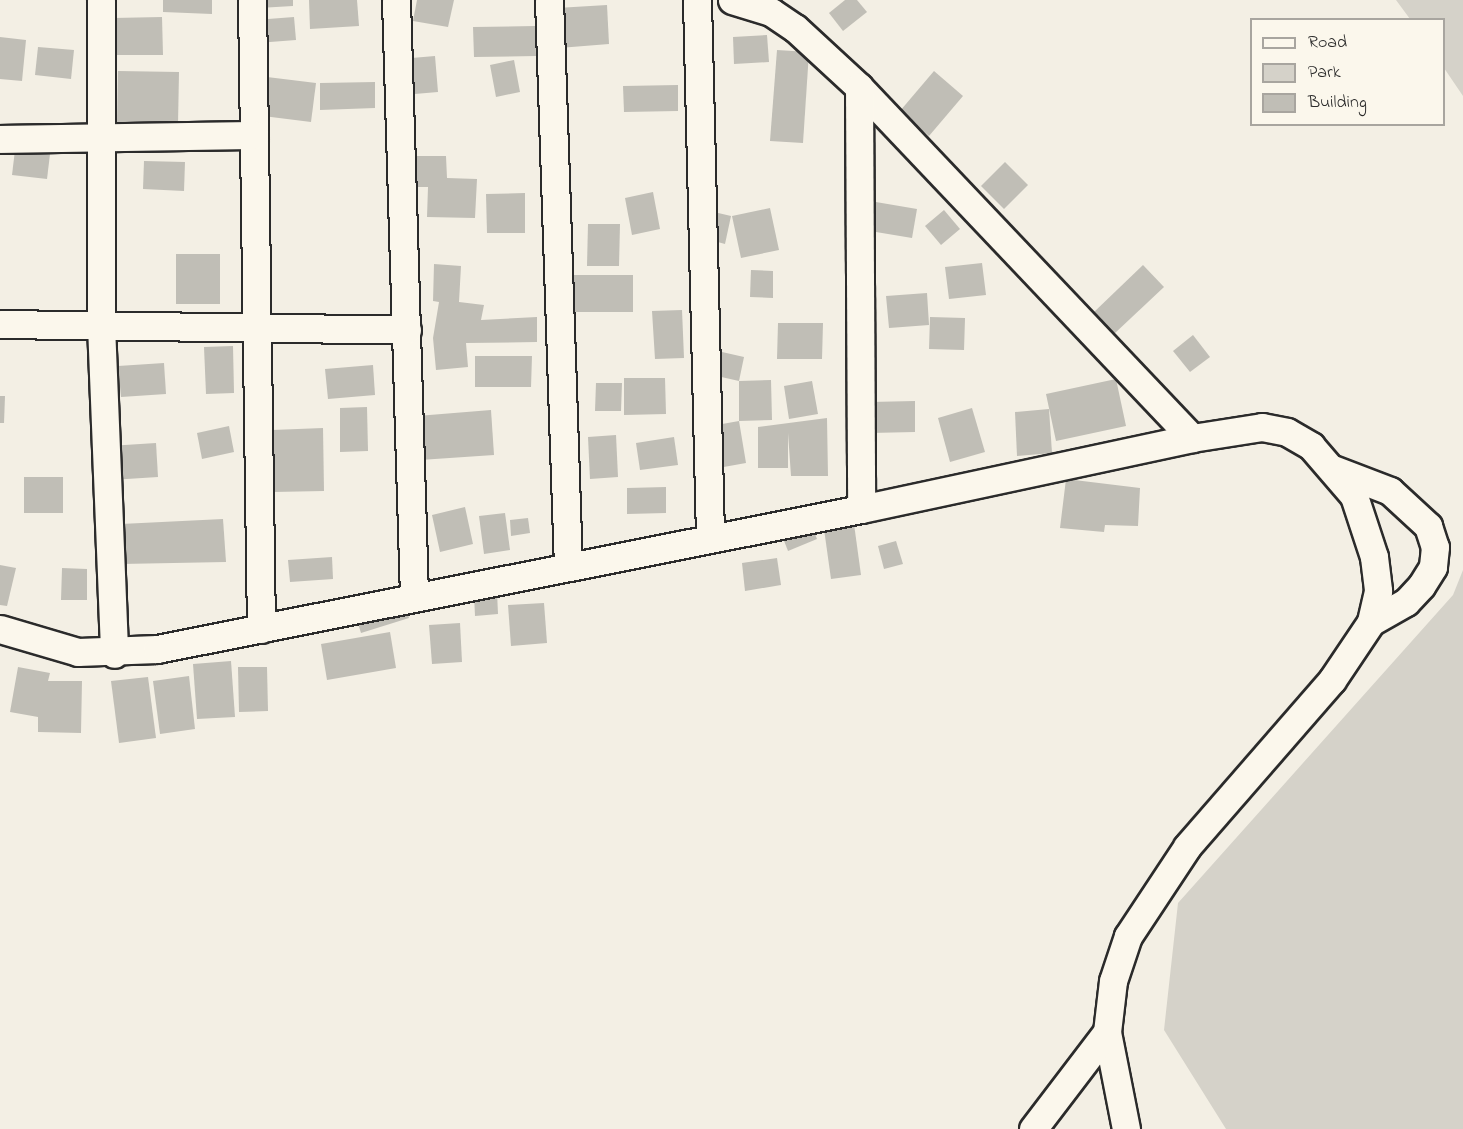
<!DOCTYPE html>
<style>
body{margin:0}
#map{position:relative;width:1463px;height:1129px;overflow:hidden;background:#f3efe4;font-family:"Indie Flower",sans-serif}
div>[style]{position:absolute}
.green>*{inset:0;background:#d5d2c9}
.building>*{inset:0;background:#c0beb6}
.roads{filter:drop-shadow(2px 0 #2b2b2b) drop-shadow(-2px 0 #2b2b2b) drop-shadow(0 2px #2b2b2b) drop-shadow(0 -2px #2b2b2b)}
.minor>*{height:27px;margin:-13.5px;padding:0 13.5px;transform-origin:13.5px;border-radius:13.5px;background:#fbf7ec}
span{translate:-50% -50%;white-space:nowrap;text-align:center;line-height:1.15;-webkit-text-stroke:4.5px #fbf7ec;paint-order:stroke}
.legend{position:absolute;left:1250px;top:18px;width:195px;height:108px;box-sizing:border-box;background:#fbf7ec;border:2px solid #a8a59f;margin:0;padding:8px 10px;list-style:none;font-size:18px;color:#2b2b2b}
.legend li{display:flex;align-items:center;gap:12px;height:30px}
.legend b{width:30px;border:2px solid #a8a59f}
</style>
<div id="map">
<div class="green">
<i style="clip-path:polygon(1396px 0,1463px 0,1463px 96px,1444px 68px,1444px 20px,1410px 19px)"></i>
<i style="clip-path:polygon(1463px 570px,1463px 1129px,1226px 1129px,1164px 1030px,1178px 903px,1453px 595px)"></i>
</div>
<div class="building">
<i style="clip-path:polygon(163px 0,212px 0,212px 14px,163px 12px)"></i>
<i style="clip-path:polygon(259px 0,293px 0,293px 6px,259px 8px)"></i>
<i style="clip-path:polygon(309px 0,357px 0,359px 26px,310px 29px)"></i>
<i style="clip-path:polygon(417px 0,454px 0,448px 27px,413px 21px)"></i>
<i style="clip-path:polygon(845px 0,857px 0,867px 12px,843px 31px,829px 13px)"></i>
<i style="clip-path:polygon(607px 5px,609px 44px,559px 48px,557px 8px)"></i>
<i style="clip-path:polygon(162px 17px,163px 55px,114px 55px,113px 18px)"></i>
<i style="clip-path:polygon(294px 17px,296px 40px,257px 43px,255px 20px)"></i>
<i style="clip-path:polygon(535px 26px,536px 56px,474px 57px,473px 27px)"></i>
<i style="clip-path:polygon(767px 35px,769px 62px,734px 64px,733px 37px)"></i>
<i style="clip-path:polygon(0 37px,26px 40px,22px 81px,0 79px)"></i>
<i style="clip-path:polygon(38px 47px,74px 50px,71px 79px,35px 75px)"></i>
<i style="clip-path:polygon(777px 50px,809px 52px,803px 143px,770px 141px)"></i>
<i style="clip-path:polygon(435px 56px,438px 92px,403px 95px,400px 59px)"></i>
<i style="clip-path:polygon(514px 60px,520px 92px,496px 97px,490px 65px)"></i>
<i style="clip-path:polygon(118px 71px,179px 72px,178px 124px,117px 123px)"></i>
<i style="clip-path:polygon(934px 71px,963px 96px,929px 136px,900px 111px)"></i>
<i style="clip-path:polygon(267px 77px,316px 83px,311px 122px,263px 116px)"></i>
<i style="clip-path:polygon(375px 82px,375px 108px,320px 110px,320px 83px)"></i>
<i style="clip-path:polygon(678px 85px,678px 111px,624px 112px,623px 86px)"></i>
<i style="clip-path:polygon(15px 150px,50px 154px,47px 179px,12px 175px)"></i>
<i style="clip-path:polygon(413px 156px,446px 156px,447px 178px,477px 179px,475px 218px,427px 217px,428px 187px,413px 187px)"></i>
<i style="clip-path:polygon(144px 161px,185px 162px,184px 191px,143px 189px)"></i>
<i style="clip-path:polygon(1005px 162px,1028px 185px,1004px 209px,981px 186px)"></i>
<i style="clip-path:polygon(653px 192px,660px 229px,632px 235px,625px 198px)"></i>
<i style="clip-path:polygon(525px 193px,525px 233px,487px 233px,486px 194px)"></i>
<i style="clip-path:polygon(870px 201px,917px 209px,912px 238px,864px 230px)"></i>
<i style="clip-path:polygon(770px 208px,779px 250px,741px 258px,732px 216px)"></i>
<i style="clip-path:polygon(944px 210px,960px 229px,941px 245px,925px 226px)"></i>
<i style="clip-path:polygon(714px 212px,731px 216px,725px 244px,707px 239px)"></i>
<i style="clip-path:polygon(588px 224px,620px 224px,619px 266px,587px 266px)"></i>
<i style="clip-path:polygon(176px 254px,220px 254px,220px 304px,176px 304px)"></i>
<i style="clip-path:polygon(982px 263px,986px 295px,949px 299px,945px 267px)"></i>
<i style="clip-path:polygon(434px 264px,461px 266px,459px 302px,484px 305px,481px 320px,537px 317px,537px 342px,466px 343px,468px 367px,436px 370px,433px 338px,439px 302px,433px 301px)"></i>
<i style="clip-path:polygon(1143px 265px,1164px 287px,1114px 334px,1093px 313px)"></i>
<i style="clip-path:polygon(751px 270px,773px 271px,773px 298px,750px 297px)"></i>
<i style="clip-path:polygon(574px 275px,633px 275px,633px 312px,574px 312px)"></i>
<i style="clip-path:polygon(927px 293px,929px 325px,889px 328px,886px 296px)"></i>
<i style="clip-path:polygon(682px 310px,684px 358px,655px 359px,652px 311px)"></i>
<i style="clip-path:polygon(930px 317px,965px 318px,964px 350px,929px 349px)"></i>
<i style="clip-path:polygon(778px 323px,823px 323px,822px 359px,777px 359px)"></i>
<i style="clip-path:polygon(1193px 335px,1210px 357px,1190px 372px,1173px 351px)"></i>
<i style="clip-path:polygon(233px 346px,234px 393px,206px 394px,204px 347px)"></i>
<i style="clip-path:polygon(722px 352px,744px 357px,739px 381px,717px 376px)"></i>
<i style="clip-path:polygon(475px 356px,532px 356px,531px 387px,475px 387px)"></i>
<i style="clip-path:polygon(164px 363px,166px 394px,121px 397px,118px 366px)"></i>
<i style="clip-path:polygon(373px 365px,375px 395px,328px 399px,325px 369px)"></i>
<i style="clip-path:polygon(624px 378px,665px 378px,666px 414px,624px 415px)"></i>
<i style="clip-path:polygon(1116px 379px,1126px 426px,1056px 441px,1046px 394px)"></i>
<i style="clip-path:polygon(771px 380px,772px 420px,739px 421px,739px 381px)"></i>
<i style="clip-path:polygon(812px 381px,818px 414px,789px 419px,784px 386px)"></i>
<i style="clip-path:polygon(596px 383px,622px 383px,621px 411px,595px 411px)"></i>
<i style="clip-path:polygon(0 396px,5px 396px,4px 423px,0 423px)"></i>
<i style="clip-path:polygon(915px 401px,915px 432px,870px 433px,870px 402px)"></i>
<i style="clip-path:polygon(367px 407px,368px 451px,340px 452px,340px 408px)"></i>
<i style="clip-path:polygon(972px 408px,985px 452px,950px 462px,938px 418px)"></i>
<i style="clip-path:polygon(1049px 409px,1052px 453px,1017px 456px,1015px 412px)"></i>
<i style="clip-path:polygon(491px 410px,494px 455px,420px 460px,417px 416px)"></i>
<i style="clip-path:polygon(827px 418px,828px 476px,791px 476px,788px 433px,788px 468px,758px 468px,758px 427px)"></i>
<i style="clip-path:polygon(739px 421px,746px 463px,718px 468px,711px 426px)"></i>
<i style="clip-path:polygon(229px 426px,234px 452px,202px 459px,197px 433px)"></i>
<i style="clip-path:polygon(323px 428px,324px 491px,273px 492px,272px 430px)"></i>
<i style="clip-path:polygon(616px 435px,618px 477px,590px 479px,588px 437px)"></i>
<i style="clip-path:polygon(674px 437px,678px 465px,640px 470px,636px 443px)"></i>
<i style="clip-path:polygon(156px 443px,158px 477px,111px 480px,109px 446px)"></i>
<i style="clip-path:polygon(24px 477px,63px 477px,63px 513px,24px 513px)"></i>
<i style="clip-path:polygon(1066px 479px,1140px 488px,1138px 526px,1105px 525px,1104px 532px,1060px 528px)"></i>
<i style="clip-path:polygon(666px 487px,666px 513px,627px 514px,627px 488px)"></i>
<i style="clip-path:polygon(465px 507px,473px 544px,440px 552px,432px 515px)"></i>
<i style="clip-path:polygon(505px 513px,510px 550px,484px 554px,479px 516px)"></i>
<i style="clip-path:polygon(528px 518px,530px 533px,511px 536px,510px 520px)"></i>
<i style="clip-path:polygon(223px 519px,226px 562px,121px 564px,121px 524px)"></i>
<i style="clip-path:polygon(810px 522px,817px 539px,788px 551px,781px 533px)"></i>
<i style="clip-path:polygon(854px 524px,861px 575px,831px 579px,824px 529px)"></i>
<i style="clip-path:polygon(896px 541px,903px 564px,884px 569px,878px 546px)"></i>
<i style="clip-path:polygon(332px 557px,333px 579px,290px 582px,288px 560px)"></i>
<i style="clip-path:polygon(777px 558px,781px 585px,745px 591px,742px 563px)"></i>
<i style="clip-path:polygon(0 565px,16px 568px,7px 606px,0 605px)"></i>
<i style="clip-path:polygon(62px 568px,87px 569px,87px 600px,61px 600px)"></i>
<i style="clip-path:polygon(497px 592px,498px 614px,475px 616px,474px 594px)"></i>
<i style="clip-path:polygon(404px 602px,409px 618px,361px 633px,356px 617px)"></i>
<i style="clip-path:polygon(544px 603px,547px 643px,511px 646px,508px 605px)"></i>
<i style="clip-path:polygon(460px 623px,462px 662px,432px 664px,429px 625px)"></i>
<i style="clip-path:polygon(390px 632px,396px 668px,327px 680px,321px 644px)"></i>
<i style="clip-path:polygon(231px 661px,235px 717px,197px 719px,193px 664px)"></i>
<i style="clip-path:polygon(18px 667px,50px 673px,48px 681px,82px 681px,81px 733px,38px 732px,38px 717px,10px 712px)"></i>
<i style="clip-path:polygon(238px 667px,267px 667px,268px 711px,239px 712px)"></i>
<i style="clip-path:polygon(189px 676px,195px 729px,160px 734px,153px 681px)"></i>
<i style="clip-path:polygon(148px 677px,156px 738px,119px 743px,111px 681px)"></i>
</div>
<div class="roads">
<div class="minor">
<i style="left:101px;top:0;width:325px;rotate:90deg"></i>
<i style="left:101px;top:325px;width:329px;rotate:87.7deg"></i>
<i style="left:252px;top:0;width:629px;rotate:89.18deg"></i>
<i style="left:396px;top:0;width:595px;rotate:88.27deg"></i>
<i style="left:549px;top:0;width:567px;rotate:88.08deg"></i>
<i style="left:697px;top:0;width:537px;rotate:88.61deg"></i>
<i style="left:732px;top:0;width:41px;rotate:17.1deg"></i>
<i style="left:771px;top:12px;width:29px;rotate:34deg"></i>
<i style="left:795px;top:28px;width:87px;rotate:42.7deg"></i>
<i style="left:859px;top:87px;width:484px;rotate:46.5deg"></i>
<i style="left:859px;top:87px;width:422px;rotate:89.7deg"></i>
<i style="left:0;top:139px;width:254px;rotate:-0.9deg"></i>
<i style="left:0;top:324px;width:407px;rotate:0.8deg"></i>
<i style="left:1333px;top:469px;width:61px;rotate:21.1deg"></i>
<i style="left:1390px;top:491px;width:52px;rotate:42.6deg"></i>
<i style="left:1428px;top:526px;width:22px;rotate:72deg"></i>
<i style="left:1435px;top:547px;width:20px;rotate:96deg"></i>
<i style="left:1433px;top:567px;width:22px;rotate:122deg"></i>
<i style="left:1421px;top:586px;width:22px;rotate:133deg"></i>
<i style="left:1406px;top:602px;width:40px;rotate:150.3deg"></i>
<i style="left:0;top:629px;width:81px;rotate:16.4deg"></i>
<i style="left:78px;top:652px;width:79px;rotate:-2.2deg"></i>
<i style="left:157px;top:649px;width:718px;rotate:-11.25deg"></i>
<i style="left:861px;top:509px;width:339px;rotate:-12.1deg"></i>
<i style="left:1192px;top:438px;width:71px;rotate:-8.9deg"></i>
<i style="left:1262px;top:427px;width:25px;rotate:11deg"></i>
<i style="left:1287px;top:432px;width:28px;rotate:30deg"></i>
<i style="left:1311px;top:446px;width:66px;rotate:49.3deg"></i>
<i style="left:1354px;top:496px;width:64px;rotate:71.8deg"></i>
<i style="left:1374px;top:557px;width:34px;rotate:83deg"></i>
<i style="left:1378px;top:591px;width:32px;rotate:103deg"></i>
<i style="left:1371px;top:622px;width:70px;rotate:123.9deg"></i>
<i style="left:1332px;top:680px;width:221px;rotate:131deg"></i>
<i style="left:1187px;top:847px;width:107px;rotate:123.5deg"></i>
<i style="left:1128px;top:936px;width:47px;rotate:108.4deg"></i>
<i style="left:1113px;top:981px;width:51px;rotate:96.7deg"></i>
<i style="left:1107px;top:1032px;width:99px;rotate:78.9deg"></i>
<i style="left:1033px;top:1129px;width:122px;rotate:-52.7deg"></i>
</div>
</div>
<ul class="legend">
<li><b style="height:8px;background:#fbf7ec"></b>Road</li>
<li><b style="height:16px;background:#d5d2c9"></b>Park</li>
<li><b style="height:16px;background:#c0beb6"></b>Building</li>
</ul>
</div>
